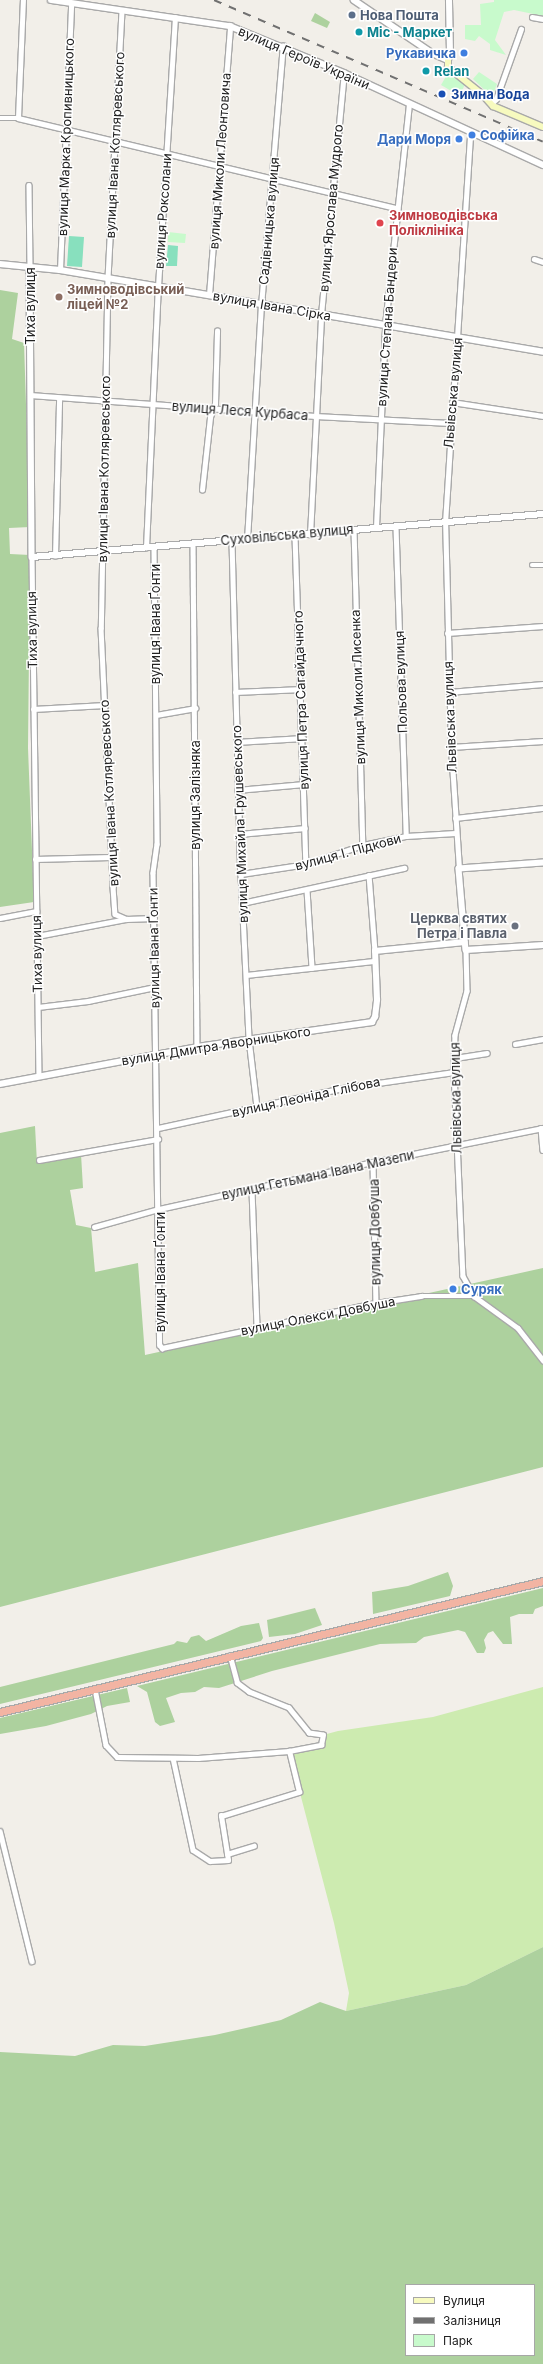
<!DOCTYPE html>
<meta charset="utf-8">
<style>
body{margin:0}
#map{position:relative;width:543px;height:2364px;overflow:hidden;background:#f2efe9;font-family:Inter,sans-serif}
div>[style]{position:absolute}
.grass>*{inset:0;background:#cdebb0}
.forest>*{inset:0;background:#add19e}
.park>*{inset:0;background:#c8facc}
.pitch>*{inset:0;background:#88e0be}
.roads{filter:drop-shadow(1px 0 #a9a9a9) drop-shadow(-1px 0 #a9a9a9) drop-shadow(0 1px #a9a9a9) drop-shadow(0 -1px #a9a9a9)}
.minor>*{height:4.5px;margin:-2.25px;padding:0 2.25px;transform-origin:2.25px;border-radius:2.25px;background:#fff}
.tertiary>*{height:5.5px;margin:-2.75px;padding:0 2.75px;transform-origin:2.75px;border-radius:2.75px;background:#fff}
.secondary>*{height:6px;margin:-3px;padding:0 3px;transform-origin:3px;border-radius:3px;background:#f7fabf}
.trunk>*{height:7px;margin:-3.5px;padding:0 3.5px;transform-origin:3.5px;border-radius:3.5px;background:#f2b4a3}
.rail>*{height:1.5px;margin-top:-0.75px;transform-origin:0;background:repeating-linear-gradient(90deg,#707070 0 8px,transparent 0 16px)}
.dots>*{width:11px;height:11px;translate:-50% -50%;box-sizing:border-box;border:2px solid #fff;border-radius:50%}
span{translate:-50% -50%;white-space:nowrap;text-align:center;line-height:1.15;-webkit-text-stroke:3px #fff;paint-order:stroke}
.service-label{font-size:13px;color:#4e5e75;font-weight:700}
.left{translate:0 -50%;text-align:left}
.culture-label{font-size:13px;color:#0d838f;font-weight:700}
.shop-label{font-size:13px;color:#366cbe;font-weight:700}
.right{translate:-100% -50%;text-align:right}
.street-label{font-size:13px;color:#222}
.transit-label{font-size:13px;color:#164399;font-weight:700}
.health-label{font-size:13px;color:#be3a42;font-weight:700}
.education-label{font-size:13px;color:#785e54;font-weight:700}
.worship-label{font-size:13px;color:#5b616d;font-weight:700}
.legend{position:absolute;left:405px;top:2284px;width:130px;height:72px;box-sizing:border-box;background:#fff;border:1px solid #a7a7a7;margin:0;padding:5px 7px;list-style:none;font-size:12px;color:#222}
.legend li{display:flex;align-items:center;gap:8px;height:20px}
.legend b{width:20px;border:1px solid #a7a7a7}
</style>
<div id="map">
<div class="grass">
<i style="clip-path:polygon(543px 1687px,543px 1947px,466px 1985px,346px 2011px,349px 1993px,334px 1923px,289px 1751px,321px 1745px,323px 1735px,338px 1731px,433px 1717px)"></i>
</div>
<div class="forest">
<i style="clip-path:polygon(315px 13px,330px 22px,327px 28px,311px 21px)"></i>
<i style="clip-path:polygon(0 290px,18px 293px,12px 339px,24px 343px,30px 527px,9px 528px,10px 554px,30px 555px,28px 748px,34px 902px,0 907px)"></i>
<i style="clip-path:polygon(35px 1126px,37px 1163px,81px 1154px,83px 1188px,70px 1190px,76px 1225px,91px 1228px,95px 1272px,138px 1263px,145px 1355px,543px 1268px,543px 1467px,0 1607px,0 1133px)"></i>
<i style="clip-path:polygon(448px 1572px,453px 1586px,450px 1596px,373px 1614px,372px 1592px,408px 1586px)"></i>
<i style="clip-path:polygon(543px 1588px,543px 1606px,535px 1609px,533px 1614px,519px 1614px,510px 1617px,512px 1644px,503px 1644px,493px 1631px,488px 1633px,484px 1640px,486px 1648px,484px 1653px,477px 1653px,465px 1632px,458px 1630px,424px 1637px,416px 1643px,380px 1644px,272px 1671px,219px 1688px,204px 1687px,195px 1692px,181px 1693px,166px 1698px,175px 1722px,160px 1726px,155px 1722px,147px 1692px,137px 1686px)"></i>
<i style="clip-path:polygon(315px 1608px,322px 1625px,295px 1634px,269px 1637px,267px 1620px)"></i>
<i style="clip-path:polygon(259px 1623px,263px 1638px,261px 1641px,0 1704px,0 1687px,174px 1644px,177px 1641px,187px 1643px,191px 1637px,199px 1635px,206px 1641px,241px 1626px)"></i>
<i style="clip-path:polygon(127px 1688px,130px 1702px,107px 1706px,91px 1714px,46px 1726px,0 1734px,0 1718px)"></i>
<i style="clip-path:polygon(evenodd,543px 1947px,543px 2364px,0 2364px,0 2052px,75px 2056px,113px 2045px,145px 2046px,215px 2035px,281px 2020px,320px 2002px,346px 2011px,466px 1985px,543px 1947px,406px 2285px,534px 2285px,534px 2355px,406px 2355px,406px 2285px)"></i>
</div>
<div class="park">
<i style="clip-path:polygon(494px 0,543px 0,543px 16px,514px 10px,504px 12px,495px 40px,506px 55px,490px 50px,490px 44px,479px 36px,475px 41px,465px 39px,465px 25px,481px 25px,480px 4px,494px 2px)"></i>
<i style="clip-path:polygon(479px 72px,497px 84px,492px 97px,473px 79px)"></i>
<i style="clip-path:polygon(448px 73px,465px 84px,460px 96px,441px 85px)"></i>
<i style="clip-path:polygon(168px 232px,186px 234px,185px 243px,168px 242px)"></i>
</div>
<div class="pitch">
<i style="clip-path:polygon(69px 236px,84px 237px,82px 267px,67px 266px)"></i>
<i style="clip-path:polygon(168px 245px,178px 246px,177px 266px,166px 266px)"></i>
</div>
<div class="roads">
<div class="minor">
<i style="left:122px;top:11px;width:268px;rotate:93deg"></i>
<i style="left:108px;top:279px;width:349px;rotate:91.1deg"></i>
<i style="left:101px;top:628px;width:259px;rotate:87.3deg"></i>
<i style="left:113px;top:887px;width:27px;rotate:86deg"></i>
<i style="left:115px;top:914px;width:12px;rotate:24deg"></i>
<i style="left:532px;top:17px;width:11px;rotate:10deg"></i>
<i style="left:491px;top:104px;width:7px;rotate:-45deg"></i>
<i style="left:496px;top:99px;width:74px;rotate:-70.3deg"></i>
<i style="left:0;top:118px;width:18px"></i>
<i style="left:18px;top:118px;width:390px;rotate:13.4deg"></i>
<i style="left:18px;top:118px;width:118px;rotate:-87.6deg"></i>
<i style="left:29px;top:185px;width:82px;rotate:89.3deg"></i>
<i style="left:534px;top:259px;width:9px;rotate:18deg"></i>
<i style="left:60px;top:270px;width:267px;rotate:-87.6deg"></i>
<i style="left:209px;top:295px;width:270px;rotate:-85.5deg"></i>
<i style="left:30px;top:395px;width:286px;rotate:4.2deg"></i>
<i style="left:315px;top:416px;width:135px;rotate:3deg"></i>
<i style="left:452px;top:402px;width:92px;rotate:8.7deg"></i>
<i style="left:202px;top:490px;width:73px;rotate:-83.7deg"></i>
<i style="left:210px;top:417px;width:14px;rotate:-69deg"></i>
<i style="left:215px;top:404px;width:73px;rotate:-88.4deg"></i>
<i style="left:376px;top:527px;width:202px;rotate:-87.4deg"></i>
<i style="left:385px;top:325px;width:222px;rotate:-83.8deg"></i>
<i style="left:396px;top:527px;width:309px;rotate:88.1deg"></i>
<i style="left:354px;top:529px;width:316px;rotate:88.4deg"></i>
<i style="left:310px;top:535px;width:220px;rotate:-87.1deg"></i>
<i style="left:321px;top:315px;width:243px;rotate:-84.6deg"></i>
<i style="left:295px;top:536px;width:328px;rotate:88.1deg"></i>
<i style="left:247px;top:540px;width:234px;rotate:-86.6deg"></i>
<i style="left:261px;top:306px;width:261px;rotate:-85.2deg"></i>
<i style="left:232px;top:541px;width:333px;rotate:88.5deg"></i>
<i style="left:241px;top:874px;width:165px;rotate:87.2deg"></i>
<i style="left:249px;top:1039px;width:68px;rotate:83.3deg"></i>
<i style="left:193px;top:543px;width:504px;rotate:89.55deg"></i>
<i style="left:154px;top:547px;width:297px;rotate:89.4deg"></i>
<i style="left:157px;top:844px;width:29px;rotate:98deg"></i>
<i style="left:153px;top:873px;width:472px;rotate:89.2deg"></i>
<i style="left:160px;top:1345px;width:4px;rotate:56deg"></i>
<i style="left:162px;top:1348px;width:219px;rotate:-11.9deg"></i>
<i style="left:376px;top:1303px;width:46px;rotate:-8.8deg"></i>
<i style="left:421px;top:1296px;width:53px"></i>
<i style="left:146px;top:548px;width:261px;rotate:-87.4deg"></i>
<i style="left:158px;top:287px;width:270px;rotate:-86.4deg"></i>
<i style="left:55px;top:556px;width:158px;rotate:-88.5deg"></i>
<i style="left:32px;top:557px;width:519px;rotate:89.23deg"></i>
<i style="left:532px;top:565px;width:11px"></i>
<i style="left:447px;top:633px;width:96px;rotate:-4.2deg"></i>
<i style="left:235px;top:692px;width:67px;rotate:-2.6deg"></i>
<i style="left:449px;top:692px;width:94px;rotate:-4.9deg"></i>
<i style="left:33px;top:709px;width:72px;rotate:-3.2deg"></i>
<i style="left:156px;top:715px;width:40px;rotate:-10deg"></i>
<i style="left:236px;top:742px;width:67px;rotate:-3.4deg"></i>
<i style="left:451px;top:747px;width:92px;rotate:-3.7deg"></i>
<i style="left:237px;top:790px;width:67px;rotate:-5.1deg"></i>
<i style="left:455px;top:818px;width:89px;rotate:-6.5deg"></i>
<i style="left:239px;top:834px;width:66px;rotate:-5.2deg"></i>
<i style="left:35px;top:859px;width:75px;rotate:-1.5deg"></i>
<i style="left:459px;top:869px;width:122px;rotate:-93.8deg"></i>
<i style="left:451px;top:747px;width:224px;rotate:-91.5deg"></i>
<i style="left:445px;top:523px;width:391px;rotate:-86.3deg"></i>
<i style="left:241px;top:874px;width:66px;rotate:-8.7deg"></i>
<i style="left:306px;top:864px;width:60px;rotate:-18.4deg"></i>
<i style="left:363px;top:845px;width:44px;rotate:-11.8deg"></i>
<i style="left:406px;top:836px;width:49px;rotate:-3.5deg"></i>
<i style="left:369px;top:875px;width:76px;rotate:85.5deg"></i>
<i style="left:307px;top:890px;width:78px;rotate:86.3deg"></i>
<i style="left:242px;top:903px;width:166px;rotate:-12.2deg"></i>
<i style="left:0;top:918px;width:37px;rotate:-11deg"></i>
<i style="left:37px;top:936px;width:91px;rotate:-10.8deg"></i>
<i style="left:126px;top:919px;width:28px;rotate:-2deg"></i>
<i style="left:466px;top:950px;width:41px;rotate:88.6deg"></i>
<i style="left:467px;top:991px;width:46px;rotate:105.3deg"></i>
<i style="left:455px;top:1035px;width:37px;rotate:92deg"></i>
<i style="left:454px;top:1072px;width:204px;rotate:87.5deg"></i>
<i style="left:463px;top:1276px;width:23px;rotate:61deg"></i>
<i style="left:474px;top:1296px;width:54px;rotate:36deg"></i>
<i style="left:518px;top:1328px;width:41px;rotate:52deg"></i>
<i style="left:246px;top:975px;width:128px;rotate:-6.3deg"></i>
<i style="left:38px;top:1007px;width:50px;rotate:-6.8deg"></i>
<i style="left:88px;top:1001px;width:68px;rotate:-11.8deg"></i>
<i style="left:515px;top:1044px;width:28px;rotate:-10deg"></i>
<i style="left:455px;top:1058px;width:32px;rotate:-9deg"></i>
<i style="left:158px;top:1128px;width:189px;rotate:-12.2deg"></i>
<i style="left:343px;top:1088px;width:112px;rotate:-8.2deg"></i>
<i style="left:541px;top:1128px;width:22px;rotate:85deg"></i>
<i style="left:39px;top:1160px;width:121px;rotate:-10deg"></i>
<i style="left:373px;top:1162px;width:141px;rotate:88.8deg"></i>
<i style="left:252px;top:1190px;width:138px;rotate:87.9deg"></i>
<i style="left:94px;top:1227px;width:67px;rotate:-15.5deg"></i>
<i style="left:159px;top:1209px;width:219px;rotate:-12.4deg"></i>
<i style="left:373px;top:1162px;width:173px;rotate:-11.3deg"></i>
<i style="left:95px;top:1689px;width:57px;rotate:78.9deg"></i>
<i style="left:106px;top:1745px;width:16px;rotate:47deg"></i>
<i style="left:117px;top:1757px;width:81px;rotate:0.7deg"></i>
<i style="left:198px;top:1758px;width:91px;rotate:-4.4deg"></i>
<i style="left:173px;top:1758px;width:94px;rotate:77.7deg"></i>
<i style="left:193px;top:1850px;width:20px;rotate:33deg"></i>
<i style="left:210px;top:1861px;width:18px;rotate:-3deg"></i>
<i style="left:228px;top:1860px;width:45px;rotate:-99deg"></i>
<i style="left:221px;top:1816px;width:82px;rotate:-17.1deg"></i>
<i style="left:299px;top:1792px;width:42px;rotate:-103.7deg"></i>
<i style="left:289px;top:1751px;width:33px;rotate:-11deg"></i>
<i style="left:321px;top:1745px;width:10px;rotate:-79deg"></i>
<i style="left:323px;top:1735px;width:14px;rotate:-172deg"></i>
<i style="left:309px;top:1733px;width:32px;rotate:-129deg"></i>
<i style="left:289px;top:1708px;width:43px;rotate:-158.2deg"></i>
<i style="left:249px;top:1692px;width:15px;rotate:-143deg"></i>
<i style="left:237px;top:1683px;width:28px;rotate:-105deg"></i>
<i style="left:0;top:1831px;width:134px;rotate:76.2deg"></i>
<i style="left:227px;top:1854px;width:28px;rotate:-17deg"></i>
</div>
<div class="tertiary">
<i style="left:51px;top:0;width:181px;rotate:8.3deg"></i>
<i style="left:230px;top:26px;width:123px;rotate:22.4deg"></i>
<i style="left:344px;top:73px;width:219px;rotate:24.8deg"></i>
<i style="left:354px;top:0;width:94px;rotate:34.2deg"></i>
<i style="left:432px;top:53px;width:17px;rotate:24deg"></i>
<i style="left:448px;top:60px;width:6px;rotate:-72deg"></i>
<i style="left:450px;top:54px;width:54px;rotate:-91.1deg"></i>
<i style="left:0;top:264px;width:60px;rotate:5.7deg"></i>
<i style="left:60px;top:270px;width:490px;rotate:9.6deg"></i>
<i style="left:30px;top:267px;width:290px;rotate:89.6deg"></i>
<i style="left:32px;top:557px;width:513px;rotate:-4.81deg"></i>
<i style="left:543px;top:863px;width:84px;rotate:175.9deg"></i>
<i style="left:459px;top:869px;width:81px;rotate:85.1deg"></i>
<i style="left:466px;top:950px;width:77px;rotate:-3.7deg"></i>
<i style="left:0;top:1084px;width:200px;rotate:-10.6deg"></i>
<i style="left:197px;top:1047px;width:177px;rotate:-8.1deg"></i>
<i style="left:372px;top:1022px;width:6px;rotate:-59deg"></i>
<i style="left:375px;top:1017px;width:17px;rotate:-83deg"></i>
<i style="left:377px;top:1000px;width:49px;rotate:-92.3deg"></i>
<i style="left:375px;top:951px;width:90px;rotate:-5.7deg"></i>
</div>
<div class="secondary">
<i style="left:448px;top:60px;width:7px;rotate:90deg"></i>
<i style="left:448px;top:67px;width:45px;rotate:38.7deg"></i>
<i style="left:483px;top:95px;width:15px;rotate:48deg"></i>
<i style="left:493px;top:106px;width:54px;rotate:22.8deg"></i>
</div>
<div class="trunk">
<i style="left:0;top:1712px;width:559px;rotate:-13.56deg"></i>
</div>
</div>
<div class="rail">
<i style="left:214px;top:0;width:358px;rotate:23.3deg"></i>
</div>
<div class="dots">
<i style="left:352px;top:15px;background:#5c6f8a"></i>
<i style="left:359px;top:32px;background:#0f9aa8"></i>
<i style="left:464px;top:53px;background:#3f7fe0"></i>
<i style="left:426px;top:71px;background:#0f9aa8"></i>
<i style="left:442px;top:94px;background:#1a4fb4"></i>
<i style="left:472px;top:135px;background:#3f7fe0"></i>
<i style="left:459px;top:139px;background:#3f7fe0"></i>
<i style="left:380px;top:223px;background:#e0444e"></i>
<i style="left:59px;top:297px;background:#8d6e63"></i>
<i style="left:515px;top:926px;background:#6b7280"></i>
<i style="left:453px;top:1289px;background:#3f7fe0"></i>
</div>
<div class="service-label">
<span class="left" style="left:360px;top:15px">Нова Пошта</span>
</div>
<div class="culture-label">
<span class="left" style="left:367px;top:32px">Міс - Маркет</span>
<span class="left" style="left:434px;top:71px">Relan</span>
</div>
<div class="shop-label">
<span class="right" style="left:456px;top:53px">Рукавичка</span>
<span class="left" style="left:480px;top:135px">Софійка</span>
<span class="right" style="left:451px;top:139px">Дари Моря</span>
<span class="left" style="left:461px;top:1289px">Суряк</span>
</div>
<div class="street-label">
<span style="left:304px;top:58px;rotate:23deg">вулиця Героїв України</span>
<span style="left:66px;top:137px;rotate:-88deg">вулиця Марка Кропивницького</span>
<span style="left:115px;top:145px;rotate:-87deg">вулиця Івана Котляревського</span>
<span style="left:220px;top:161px;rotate:-86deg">вулиця Миколи Леонтовича</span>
<span style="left:331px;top:208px;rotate:-85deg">вулиця Ярослава Мудрого</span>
<span style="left:163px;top:211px;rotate:-86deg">вулиця Роксолани</span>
<span style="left:269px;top:221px;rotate:-85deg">Садівницька вулиця</span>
<span style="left:30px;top:306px;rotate:-90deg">Тиха вулиця</span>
<span style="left:272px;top:306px;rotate:10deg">вулиця Івана Сірка</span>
<span style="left:387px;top:327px;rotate:-86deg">вулиця Степана Бандери</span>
<span style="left:453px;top:393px;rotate:-85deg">Львівська вулиця</span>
<span style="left:240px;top:411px;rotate:4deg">вулиця Леся Курбаса</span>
<span style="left:104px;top:469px;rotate:-89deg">вулиця Івана Котляревського</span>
<span style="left:287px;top:535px;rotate:-5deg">Суховільська вулиця</span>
<span style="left:155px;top:624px;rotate:-90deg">вулиця Івана Ґонти</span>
<span style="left:32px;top:630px;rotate:-91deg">Тиха вулиця</span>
<span style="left:401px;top:682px;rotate:-92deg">Польова вулиця</span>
<span style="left:358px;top:687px;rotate:-92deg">вулиця Миколи Лисенка</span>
<span style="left:301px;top:700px;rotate:-92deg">вулиця Петра Сагайдачного</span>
<span style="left:450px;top:717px;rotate:-92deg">Львівська вулиця</span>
<span style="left:109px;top:793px;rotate:-93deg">вулиця Івана Котляревського</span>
<span style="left:195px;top:795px;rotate:-90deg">вулиця Залізняка</span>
<span style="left:240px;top:824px;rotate:-92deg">вулиця Михайла Грушевського</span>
<span style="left:348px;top:852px;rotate:-15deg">вулиця І. Підкови</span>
<span style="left:154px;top:948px;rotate:-91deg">вулиця Івана Ґонти</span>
<span style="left:37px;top:954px;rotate:-91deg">Тиха вулиця</span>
<span style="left:216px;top:1046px;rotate:-9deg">вулиця Дмитра Яворницького</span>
<span style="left:306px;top:1097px;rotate:-12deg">вулиця Леоніда Глібова</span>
<span style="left:456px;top:1098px;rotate:-91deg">Львівська вулиця</span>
<span style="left:318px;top:1175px;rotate:-12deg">вулиця Гетьмана Івана Мазепи</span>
<span style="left:375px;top:1232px;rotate:-91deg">вулиця Довбуша</span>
<span style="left:160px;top:1272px;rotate:-90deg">вулиця Івана Ґонти</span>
<span style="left:318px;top:1316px;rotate:-11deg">вулиця Олекси Довбуша</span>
</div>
<div class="transit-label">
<span class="left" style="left:451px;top:94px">Зимна Вода</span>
</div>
<div class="health-label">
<span class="left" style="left:389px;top:223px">Зимноводівська<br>Поліклініка</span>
</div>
<div class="education-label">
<span class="left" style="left:67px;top:297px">Зимноводівський<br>ліцей №2</span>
</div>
<div class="worship-label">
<span class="right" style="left:507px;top:926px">Церква святих<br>Петра і Павла</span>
</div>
<ul class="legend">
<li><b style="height:5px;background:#f7fabf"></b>Вулиця</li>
<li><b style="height:5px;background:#707070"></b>Залізниця</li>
<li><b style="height:11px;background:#c8facc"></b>Парк</li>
</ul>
</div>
